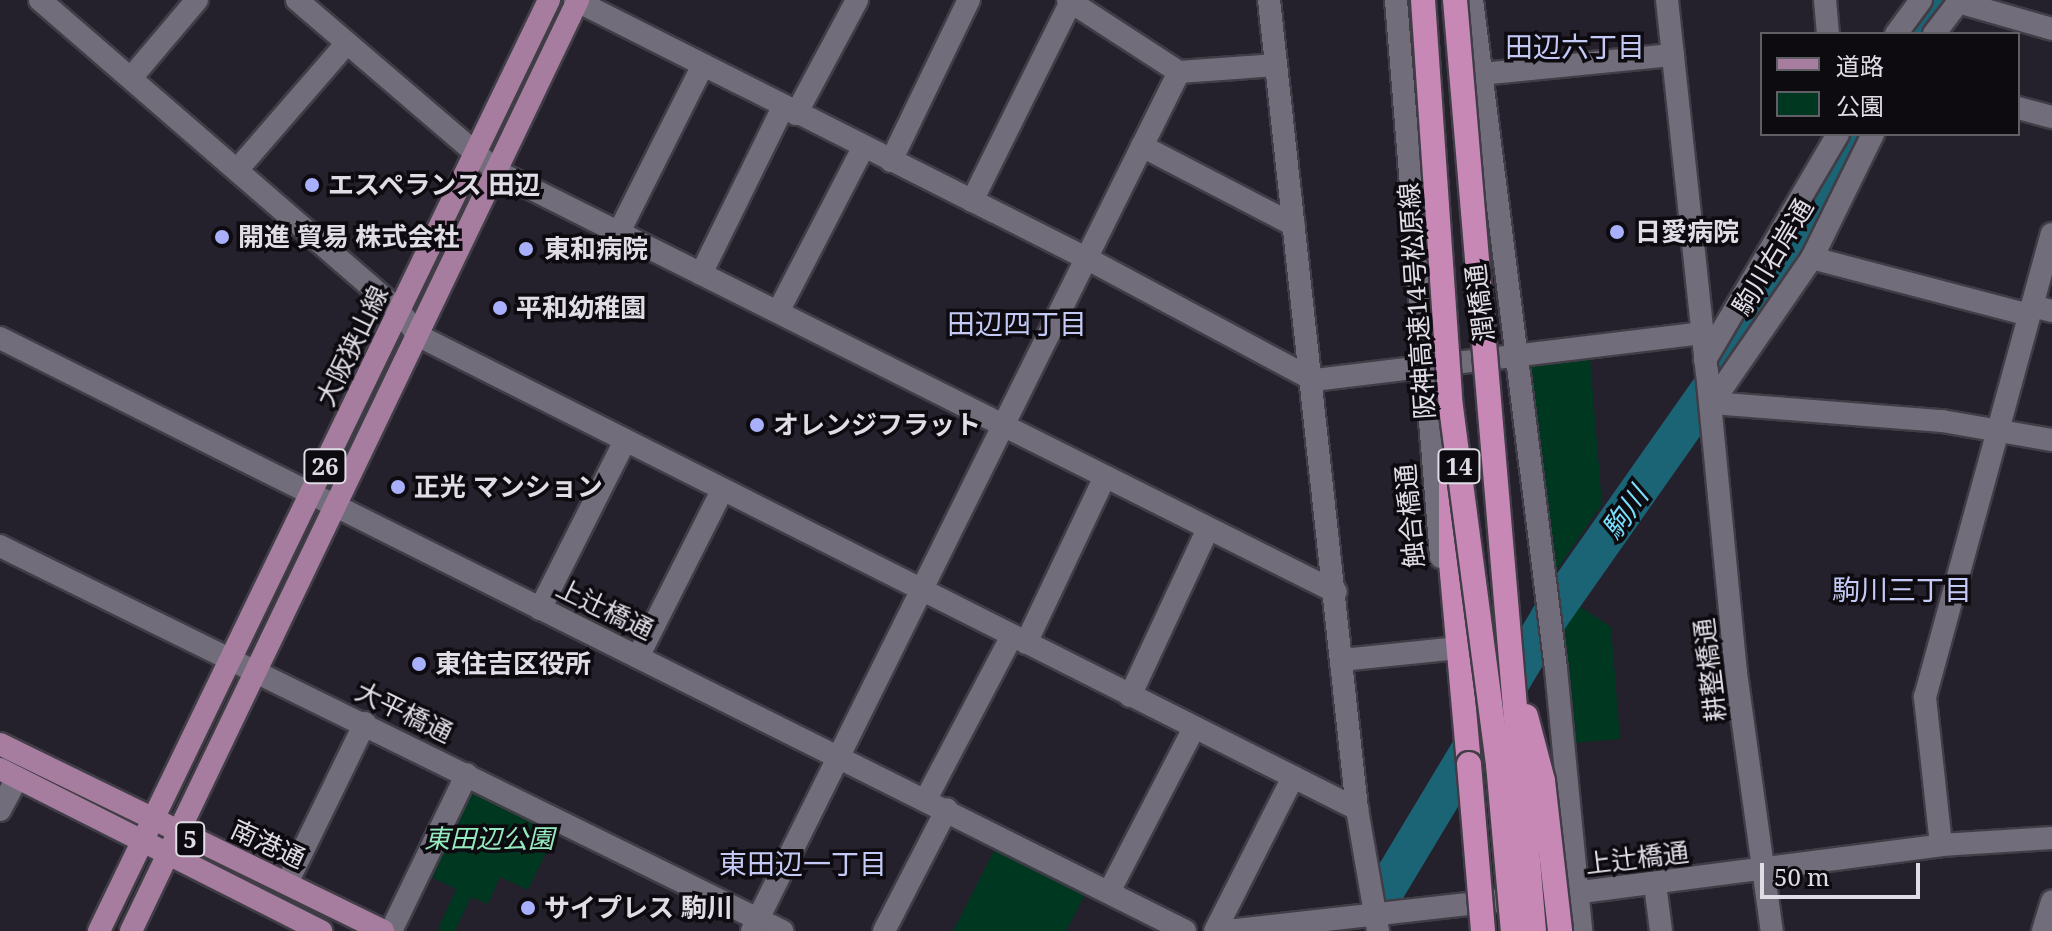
<!DOCTYPE html>
<meta charset="utf-8">
<style>
body{margin:0}
#map{position:relative;width:2052px;height:931px;overflow:hidden;background:#25212c;font-family:"Noto Serif","Noto Sans JP",serif}
div>[style]{position:absolute}
.green>*{inset:0;background:#003721}
.river>*{height:38px;margin:-19px;padding:0 19px;transform-origin:19px;border-radius:19px;background:#1b6476}
.roads{filter:drop-shadow(2px 0 #403d46) drop-shadow(-2px 0 #403d46) drop-shadow(0 2px #403d46) drop-shadow(0 -2px #403d46)}
.minor>*{height:22px;margin:-11px;padding:0 11px;transform-origin:11px;border-radius:11px;background:#726d7b}
.tertiary>*{height:22px;margin:-11px;padding:0 11px;transform-origin:11px;border-radius:11px;background:#726d7b}
.primary>*{height:22px;margin:-11px;padding:0 11px;transform-origin:11px;border-radius:11px;background:#a67d9e}
.motorway>*{height:24px;margin:-12px;padding:0 12px;transform-origin:12px;border-radius:12px;background:#c888b6}
.bridges{filter:drop-shadow(2px 0 #403d46) drop-shadow(-2px 0 #403d46) drop-shadow(0 2px #403d46) drop-shadow(0 -2px #403d46)}
.motorway-bridge>*{height:24px;margin:-12px;padding:0 12px;transform-origin:12px;border-radius:12px;background:#c888b6}
.dots>*{width:22px;height:22px;translate:-50% -50%;box-sizing:border-box;border:4px solid #0d0b10;border-radius:50%}
span{translate:-50% -50%;white-space:nowrap;text-align:center;line-height:1.15;-webkit-text-stroke:7px #0d0b10;paint-order:stroke}
.shield-label span{padding:2px 6px;background:#0d0b10;border:2px solid;border-radius:6px;-webkit-text-stroke-width:0}
.shield-label{font-size:24px;color:#e0dde6;font-weight:700}
.poi-label{font-size:26px;color:#e0dde6;font-weight:700}
.left{translate:0 -50%;text-align:left}
.street-label{font-size:26px;color:#e0dde6}
.park-label{font-size:26px;color:#95ebbf;font-style:italic}
.neighbourhood-label{font-size:28px;color:#c4caf5}
.water-label{font-size:28px;color:#78dffd;font-style:italic}
.legend{position:absolute;left:1760px;top:32px;width:260px;height:104px;box-sizing:border-box;background:#0d0b10;border:2px solid #615f66;margin:0;padding:10px 14px;list-style:none;font-size:24px;color:#e0dde6}
.legend li{display:flex;align-items:center;gap:16px;height:40px}
.legend b{width:40px;border:2px solid #615f66}
.scale{position:absolute;left:1760px;top:863px;width:160px;height:36px;box-sizing:border-box;border:4px solid #e0dde6;border-top:0;padding-left:10px;font-size:24px;line-height:28px;white-space:nowrap;color:#e0dde6;-webkit-text-stroke:6px #0d0b10;paint-order:stroke}
</style>
<div id="map">
<div class="green">
<i style="clip-path:polygon(1590px 359px,1602px 504px,1552px 577px,1524px 367px)"></i>
<i style="clip-path:polygon(384px 366px,389px 369px,335px 481px,330px 479px)"></i>
<i style="clip-path:polygon(1578px 605px,1611px 627px,1620px 739px,1573px 743px,1561px 630px)"></i>
<i style="clip-path:polygon(475px 789px,557px 830px,528px 890px,500px 877px,488px 904px,471px 897px,455px 931px,443px 931px,438px 929px,456px 889px,429px 876px,468px 791px)"></i>
<i style="clip-path:polygon(996px 847px,1086px 893px,1066px 931px,953px 931px)"></i>
</div>
<div class="river">
<i style="left:1914px;top:34px;width:43px;rotate:-52.6deg"></i>
<i style="left:1387px;top:888px;width:315px;rotate:-59deg"></i>
<i style="left:1549px;top:618px;width:303px;rotate:-54.9deg"></i>
<i style="left:1723px;top:370px;width:272px;rotate:-60.2deg"></i>
</div>
<div class="roads">
<div class="minor">
<i style="left:297px;top:0;width:265px;rotate:40.6deg"></i>
<i style="left:498px;top:172px;width:937px;rotate:26.62deg"></i>
<i style="left:575px;top:0;width:572px;rotate:26.79deg"></i>
<i style="left:1086px;top:258px;width:259px;rotate:28.2deg"></i>
<i style="left:1314px;top:380px;width:392px;rotate:-6.9deg"></i>
<i style="left:1068px;top:0;width:132px;rotate:33deg"></i>
<i style="left:1179px;top:72px;width:97px;rotate:-4.1deg"></i>
<i style="left:1269px;top:0;width:814px;rotate:83.79deg"></i>
<i style="left:1357px;top:809px;width:124px;rotate:80.2deg"></i>
<i style="left:1396px;top:0;width:559px;rotate:85.38deg"></i>
<i style="left:1472px;top:0;width:674px;rotate:82.84deg"></i>
<i style="left:1556px;top:669px;width:263px;rotate:84.5deg"></i>
<i style="left:1825px;top:0;width:34px;rotate:85deg"></i>
<i style="left:1958px;top:2px;width:98px;rotate:16deg"></i>
<i style="left:1896px;top:34px;width:42px;rotate:-53.7deg"></i>
<i style="left:1934px;top:34px;width:43px;rotate:-52.6deg"></i>
<i style="left:1481px;top:74px;width:193px;rotate:-5.7deg"></i>
<i style="left:131px;top:78px;width:102px;rotate:-49.8deg"></i>
<i style="left:2018px;top:108px;width:35px;rotate:15deg"></i>
<i style="left:796px;top:114px;width:129px;rotate:-61.8deg"></i>
<i style="left:1142px;top:146px;width:171px;rotate:27.5deg"></i>
<i style="left:891px;top:161px;width:179px;rotate:-64.2deg"></i>
<i style="left:237px;top:170px;width:168px;rotate:-49.1deg"></i>
<i style="left:972px;top:201px;width:222px;rotate:-63.6deg"></i>
<i style="left:619px;top:232px;width:185px;rotate:-63.3deg"></i>
<i style="left:1812px;top:258px;width:224px;rotate:14.7deg"></i>
<i style="left:701px;top:274px;width:186px;rotate:-63.8deg"></i>
<i style="left:2032px;top:306px;width:21px;rotate:14deg"></i>
<i style="left:778px;top:312px;width:185px;rotate:-62.6deg"></i>
<i style="left:419px;top:336px;width:1051px;rotate:26.76deg"></i>
<i style="left:0;top:338px;width:1325px;rotate:26.58deg"></i>
<i style="left:1705px;top:360px;width:262px;rotate:-59.5deg"></i>
<i style="left:1707px;top:372px;width:302px;rotate:84.5deg"></i>
<i style="left:1736px;top:673px;width:260px;rotate:82.1deg"></i>
<i style="left:1712px;top:403px;width:231px;rotate:4.5deg"></i>
<i style="left:1942px;top:421px;width:112px;rotate:9.8deg"></i>
<i style="left:1712px;top:403px;width:176px;rotate:-55.4deg"></i>
<i style="left:1812px;top:258px;width:138px;rotate:-63.8deg"></i>
<i style="left:0;top:546px;width:872px;rotate:26.21deg"></i>
<i style="left:540px;top:609px;width:188px;rotate:-63.2deg"></i>
<i style="left:1026px;top:643px;width:184px;rotate:-64.6deg"></i>
<i style="left:638px;top:657px;width:186px;rotate:-63.2deg"></i>
<i style="left:1342px;top:660px;width:108px;rotate:-5.9deg"></i>
<i style="left:1130px;top:696px;width:184px;rotate:-65deg"></i>
<i style="left:926px;top:799px;width:184px;rotate:-62.2deg"></i>
<i style="left:0;top:810px;width:36px;rotate:-62deg"></i>
<i style="left:1941px;top:845px;width:149px;rotate:-96.2deg"></i>
<i style="left:1925px;top:697px;width:480px;rotate:-74.7deg"></i>
<i style="left:287px;top:883px;width:178px;rotate:-64deg"></i>
<i style="left:1655px;top:884px;width:47px;rotate:82.7deg"></i>
<i style="left:1109px;top:892px;width:185px;rotate:-62.6deg"></i>
<i style="left:1566px;top:894px;width:378px;rotate:-7.4deg"></i>
<i style="left:1941px;top:845px;width:111px;rotate:-3.6deg"></i>
<i style="left:391px;top:931px;width:174px;rotate:-64.2deg"></i>
<i style="left:752px;top:931px;width:959px;rotate:-63.57deg"></i>
<i style="left:884px;top:931px;width:137px;rotate:-62.7deg"></i>
<i style="left:1215px;top:931px;width:173px;rotate:-63.1deg"></i>
<i style="left:1227px;top:931px;width:303px;rotate:-6.4deg"></i>
<i style="left:2043px;top:931px;width:31px;rotate:-73deg"></i>
</div>
<div class="tertiary">
<i style="left:40px;top:0;width:476px;rotate:40.9deg"></i>
<i style="left:400px;top:312px;width:31px;rotate:52deg"></i>
<i style="left:1667px;top:0;width:374px;rotate:83.9deg"></i>
</div>
<div class="primary">
<i style="left:0;top:744px;width:426px;rotate:26deg"></i>
<i style="left:0;top:769px;width:360px;rotate:26.8deg"></i>
<i style="left:99px;top:931px;width:1034px;rotate:-64.2deg"></i>
<i style="left:131px;top:931px;width:1033px;rotate:-64.35deg"></i>
</div>
<div class="motorway">
<i style="left:1451px;top:467px;width:96px;rotate:90deg"></i>
<i style="left:1451px;top:563px;width:202px;rotate:84.9deg"></i>
</div>
</div>
<div class="bridges">
<div class="motorway-bridge">
<i style="left:1423px;top:0;width:408px;rotate:86.1deg"></i>
<i style="left:1451px;top:407px;width:360px;rotate:82.5deg"></i>
<i style="left:1498px;top:764px;width:168px;rotate:84.9deg"></i>
<i style="left:1455px;top:0;width:934px;rotate:85.15deg"></i>
<i style="left:1526px;top:716px;width:67px;rotate:75.3deg"></i>
<i style="left:1543px;top:781px;width:151px;rotate:83.5deg"></i>
<i style="left:1469px;top:764px;width:168px;rotate:85.2deg"></i>
</div>
</div>
<div class="dots">
<i style="left:312px;top:185px;background:#a8b0fc"></i>
<i style="left:1617px;top:232px;background:#a8b0fc"></i>
<i style="left:222px;top:237px;background:#a8b0fc"></i>
<i style="left:526px;top:249px;background:#a8b0fc"></i>
<i style="left:500px;top:308px;background:#a8b0fc"></i>
<i style="left:757px;top:425px;background:#a8b0fc"></i>
<i style="left:398px;top:487px;background:#a8b0fc"></i>
<i style="left:419px;top:664px;background:#a8b0fc"></i>
<i style="left:528px;top:908px;background:#a8b0fc"></i>
</div>
<div class="shield-label">
<span style="left:325px;top:466px">26</span>
<span style="left:1459px;top:466px">14</span>
<span style="left:190px;top:839px">5</span>
</div>
<div class="poi-label">
<span class="left" style="left:328px;top:185px">エスペランス 田辺</span>
<span class="left" style="left:1635px;top:232px">日愛病院</span>
<span class="left" style="left:238px;top:237px">開進 貿易 株式会社</span>
<span class="left" style="left:544px;top:249px">東和病院</span>
<span class="left" style="left:516px;top:308px">平和幼稚園</span>
<span class="left" style="left:773px;top:425px">オレンジフラット</span>
<span class="left" style="left:414px;top:487px">正光 マンション</span>
<span class="left" style="left:435px;top:664px">東住吉区役所</span>
<span class="left" style="left:544px;top:908px">サイプレス 駒川</span>
</div>
<div class="street-label">
<span style="left:1773px;top:257px;rotate:-59deg">駒川右岸通</span>
<span style="left:1417px;top:301px;rotate:-94deg">阪神高速14号松原線</span>
<span style="left:1480px;top:303px;rotate:-97deg">潤橋通</span>
<span style="left:352px;top:346px;rotate:-64deg">大阪狭山線</span>
<span style="left:1410px;top:516px;rotate:-95deg">触合橋通</span>
<span style="left:605px;top:609px;rotate:26deg">上辻橋通</span>
<span style="left:1710px;top:670px;rotate:-97deg">耕整橋通</span>
<span style="left:404px;top:712px;rotate:26deg">大平橋通</span>
<span style="left:268px;top:844px;rotate:25deg">南港通</span>
<span style="left:1637px;top:858px;rotate:-7deg">上辻橋通</span>
</div>
<div class="park-label">
<span style="left:489px;top:839px">東田辺公園</span>
</div>
<div class="neighbourhood-label">
<span style="left:1575px;top:46px">田辺六丁目</span>
<span style="left:1017px;top:323px">田辺四丁目</span>
<span style="left:1902px;top:589px">駒川三丁目</span>
<span style="left:803px;top:863px">東田辺一丁目</span>
</div>
<div class="water-label">
<span style="left:1624px;top:512px;rotate:-55deg">駒川</span>
</div>
<ul class="legend">
<li><b style="height:10px;background:#a67d9e"></b>道路</li>
<li><b style="height:22px;background:#003721"></b>公園</li>
</ul>
<div class="scale">50 m</div>
</div>
